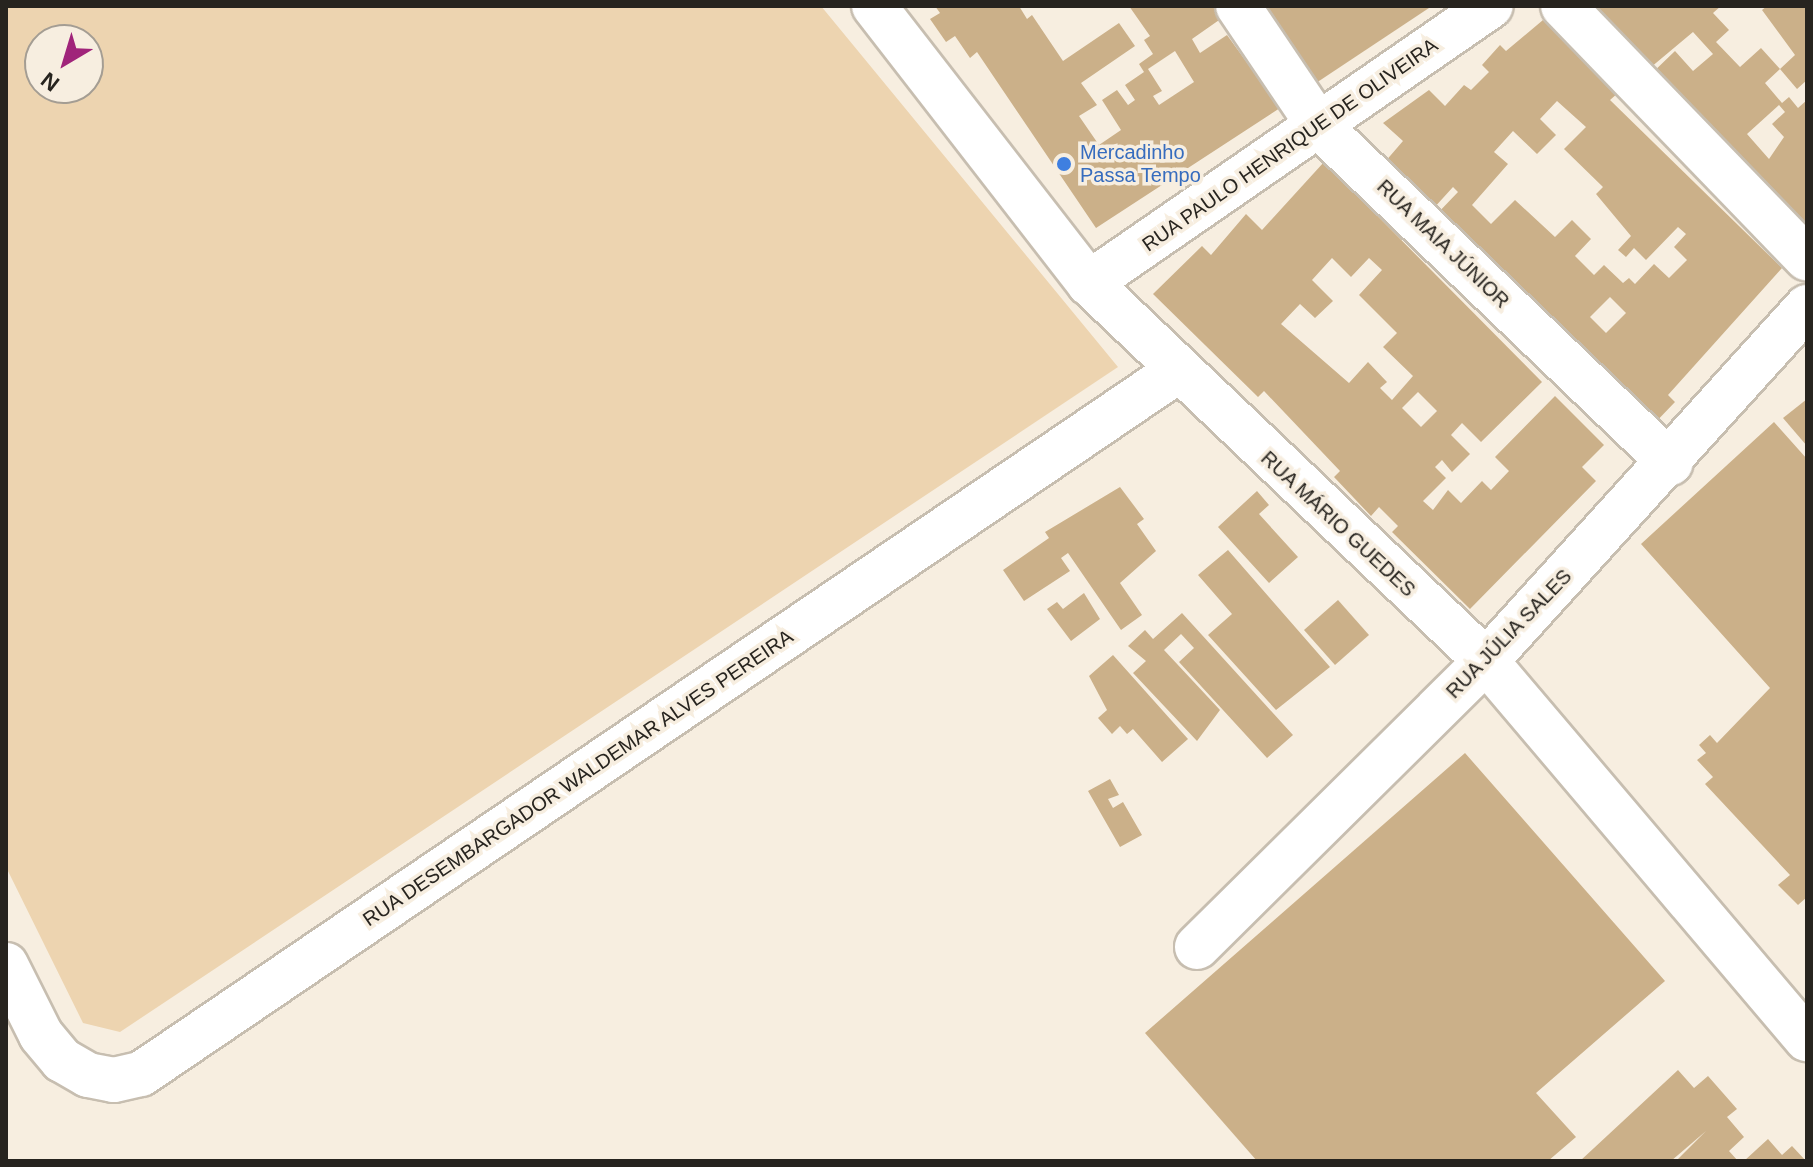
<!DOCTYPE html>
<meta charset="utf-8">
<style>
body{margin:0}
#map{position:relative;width:1813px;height:1167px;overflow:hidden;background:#f7eee0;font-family:Helvetica,sans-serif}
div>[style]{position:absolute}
.green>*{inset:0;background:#edd4b0}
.building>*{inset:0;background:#cbb089}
.roads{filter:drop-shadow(2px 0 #c7beb0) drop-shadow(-2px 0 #c7beb0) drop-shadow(0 2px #c7beb0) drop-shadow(0 -2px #c7beb0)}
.minor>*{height:44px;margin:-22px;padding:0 22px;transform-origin:22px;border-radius:22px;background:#fff}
.dots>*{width:22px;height:22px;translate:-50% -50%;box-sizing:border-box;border:4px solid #f7eee0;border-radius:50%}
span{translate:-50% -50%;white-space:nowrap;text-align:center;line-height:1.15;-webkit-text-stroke:7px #f7eee0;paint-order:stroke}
.street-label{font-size:20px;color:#27241f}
.shop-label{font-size:20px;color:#366cbe}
.left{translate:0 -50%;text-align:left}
.frame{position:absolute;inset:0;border:8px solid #27241f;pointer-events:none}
.north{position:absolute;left:24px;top:24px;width:80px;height:80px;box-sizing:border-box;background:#f7eee0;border:2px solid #a49d93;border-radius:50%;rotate:218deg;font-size:22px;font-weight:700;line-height:32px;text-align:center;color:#27241f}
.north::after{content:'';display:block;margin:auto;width:28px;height:36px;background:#a0247a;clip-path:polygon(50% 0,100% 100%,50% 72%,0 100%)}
</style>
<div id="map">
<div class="green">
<i style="clip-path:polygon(evenodd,6px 6px,821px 6px,1118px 367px,120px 1032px,83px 1023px,6px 867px,6px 6px,40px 40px,88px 40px,88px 88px,40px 88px,40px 40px)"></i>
</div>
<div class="building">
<i style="clip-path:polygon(evenodd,935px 6px,1019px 6px,1027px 19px,1032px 15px,1063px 61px,1119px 23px,1135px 46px,1081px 83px,1097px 105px,1079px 116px,1099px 145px,1121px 130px,1102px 100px,1117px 90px,1128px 105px,1135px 100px,1125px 85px,1144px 72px,1139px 64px,1153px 54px,1144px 40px,1150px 36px,1129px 6px,1214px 6px,1222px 18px,1192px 39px,1200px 53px,1227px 35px,1280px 108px,1096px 228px,977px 52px,970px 58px,955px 36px,946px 42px,930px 19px,940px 13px,935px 6px,1175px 51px,1194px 82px,1159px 105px,1153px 96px,1162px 91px,1148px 69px,1175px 51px)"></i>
<i style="clip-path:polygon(1261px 6px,1432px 6px,1313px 85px)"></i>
<i style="clip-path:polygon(evenodd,1583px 6px,1721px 6px,1713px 13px,1729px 30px,1716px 42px,1740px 67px,1761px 48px,1780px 69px,1765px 83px,1782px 103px,1789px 97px,1798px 108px,1807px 100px,1807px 248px,1648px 77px,1675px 51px,1693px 71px,1713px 54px,1693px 32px,1644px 73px,1583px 6px,1779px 105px,1785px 112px,1772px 124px,1784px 137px,1769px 159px,1747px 134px,1779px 105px)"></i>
<i style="clip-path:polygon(1767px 6px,1807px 6px,1807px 80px,1797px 89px,1780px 69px,1795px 55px,1762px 10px)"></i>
<i style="clip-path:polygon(evenodd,1543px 20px,1618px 93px,1610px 100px,1782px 268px,1668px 395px,1675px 402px,1650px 428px,1434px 217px,1458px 192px,1453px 187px,1433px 209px,1384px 163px,1403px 141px,1383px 123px,1429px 90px,1445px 106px,1464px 85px,1471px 90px,1489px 72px,1482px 65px,1500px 45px,1506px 51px,1543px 20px,1557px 101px,1586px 127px,1564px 149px,1603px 187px,1596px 194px,1631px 236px,1618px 250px,1626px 257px,1634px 248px,1646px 260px,1678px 227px,1686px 234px,1674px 247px,1687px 260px,1669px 278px,1654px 264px,1635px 284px,1629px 278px,1623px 283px,1604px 265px,1594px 275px,1575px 256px,1591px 239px,1572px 220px,1555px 237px,1515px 200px,1491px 224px,1472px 205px,1508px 164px,1494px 152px,1513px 131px,1537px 154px,1556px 135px,1540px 119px,1557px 101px,1543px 20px,1610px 297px,1626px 313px,1606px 333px,1590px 317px,1610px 297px)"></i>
<i style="clip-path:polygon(evenodd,1324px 162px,1542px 382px,1481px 442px,1462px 423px,1451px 435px,1470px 454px,1452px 472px,1442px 460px,1435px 467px,1446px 478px,1423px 501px,1433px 510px,1448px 490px,1461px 503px,1482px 481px,1491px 490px,1509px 471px,1495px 457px,1555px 396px,1604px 445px,1582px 467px,1596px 481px,1470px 609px,1392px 532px,1398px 526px,1379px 507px,1371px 516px,1334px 477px,1340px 471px,1264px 391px,1258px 397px,1153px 294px,1202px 246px,1211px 255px,1246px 214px,1262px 230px,1324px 162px,1332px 258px,1351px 277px,1369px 258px,1382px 270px,1359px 295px,1397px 333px,1383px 347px,1413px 376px,1392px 400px,1380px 388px,1387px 382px,1368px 362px,1349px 383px,1281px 324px,1300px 304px,1315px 318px,1333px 301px,1312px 280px,1332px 258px,1324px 162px,1418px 392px,1437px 411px,1421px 427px,1402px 408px,1418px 392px)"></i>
<i style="clip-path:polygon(1807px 399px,1807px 446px,1783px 418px)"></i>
<i style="clip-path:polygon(1774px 422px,1807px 459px,1807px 897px,1798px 905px,1778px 885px,1790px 875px,1705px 784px,1713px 777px,1697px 760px,1706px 753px,1699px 745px,1710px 735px,1717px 743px,1770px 688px,1641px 544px)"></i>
<i style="clip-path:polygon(1120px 487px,1144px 519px,1137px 524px,1156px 551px,1120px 583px,1142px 615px,1121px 630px,1068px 553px,1061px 558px,1070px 571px,1024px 601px,1003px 570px,1049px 538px,1045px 532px)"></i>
<i style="clip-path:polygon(1257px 491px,1269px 505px,1259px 514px,1298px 557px,1269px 583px,1218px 527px)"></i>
<i style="clip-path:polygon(1228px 550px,1330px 667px,1276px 710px,1208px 635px,1232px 614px,1198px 575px)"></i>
<i style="clip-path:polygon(1084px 593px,1100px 619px,1071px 641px,1047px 609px,1057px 602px,1063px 609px)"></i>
<i style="clip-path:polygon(1338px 600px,1369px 635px,1335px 665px,1304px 630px)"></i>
<i style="clip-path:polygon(1182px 613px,1293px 735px,1267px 758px,1179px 662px,1194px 648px,1181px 634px,1164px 650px,1220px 710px,1197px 741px,1133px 673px,1146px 661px,1128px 646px,1145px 630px,1153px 639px)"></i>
<i style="clip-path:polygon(1113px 655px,1188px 739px,1162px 762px,1133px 729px,1127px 734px,1120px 726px,1112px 734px,1098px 718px,1107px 710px,1089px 676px)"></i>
<i style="clip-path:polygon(1465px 753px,1665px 981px,1536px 1093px,1576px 1137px,1548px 1161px,1257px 1161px,1145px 1033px)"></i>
<i style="clip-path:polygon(1110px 779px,1119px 795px,1108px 799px,1113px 808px,1123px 802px,1142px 835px,1120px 847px,1088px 791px)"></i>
<i style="clip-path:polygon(1678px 1070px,1694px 1088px,1708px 1076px,1737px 1109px,1727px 1117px,1744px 1137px,1729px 1151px,1738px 1161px,1676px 1161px,1706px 1131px,1671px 1161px,1580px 1161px)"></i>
<i style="clip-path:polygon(1768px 1139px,1782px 1155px,1792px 1146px,1806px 1161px,1744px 1161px)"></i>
</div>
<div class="roads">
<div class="minor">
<i style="left:874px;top:6px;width:351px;rotate:52.2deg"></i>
<i style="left:1089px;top:283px;width:548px;rotate:43.6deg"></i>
<i style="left:1486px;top:661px;width:496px;rotate:49.7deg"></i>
<i style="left:1238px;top:6px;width:145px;rotate:56deg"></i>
<i style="left:1319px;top:126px;width:487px;rotate:43.8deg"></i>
<i style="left:1563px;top:6px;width:351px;rotate:46deg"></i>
<i style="left:1089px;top:283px;width:488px;rotate:-34.6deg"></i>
<i style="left:1197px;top:947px;width:407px;rotate:-44.7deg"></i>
<i style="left:1486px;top:661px;width:478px;rotate:-47.8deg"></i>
<i style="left:6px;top:965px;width:78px;rotate:63.4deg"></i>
<i style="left:41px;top:1035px;width:33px;rotate:50deg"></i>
<i style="left:62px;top:1060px;width:30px;rotate:30deg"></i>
<i style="left:88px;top:1075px;width:26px;rotate:11deg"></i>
<i style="left:114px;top:1080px;width:28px;rotate:-13deg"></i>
<i style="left:141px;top:1074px;width:1251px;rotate:-34.15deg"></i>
</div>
</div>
<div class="dots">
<i style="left:1064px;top:164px;background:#3f7fe0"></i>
</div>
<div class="street-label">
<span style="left:1290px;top:145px;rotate:-35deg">RUA PAULO HENRIQUE DE OLIVEIRA</span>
<span style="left:1443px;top:244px;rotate:44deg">RUA MAIA JÚNIOR</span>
<span style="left:1338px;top:524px;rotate:43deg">RUA MÁRIO GUEDES</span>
<span style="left:1509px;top:634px;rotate:-46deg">RUA JÚLIA SALES</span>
<span style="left:578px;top:778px;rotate:-34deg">RUA DESEMBARGADOR WALDEMAR ALVES PEREIRA</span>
</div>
<div class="shop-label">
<span class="left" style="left:1080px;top:164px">Mercadinho<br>Passa Tempo</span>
</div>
<div class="frame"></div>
<div class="north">N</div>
</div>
